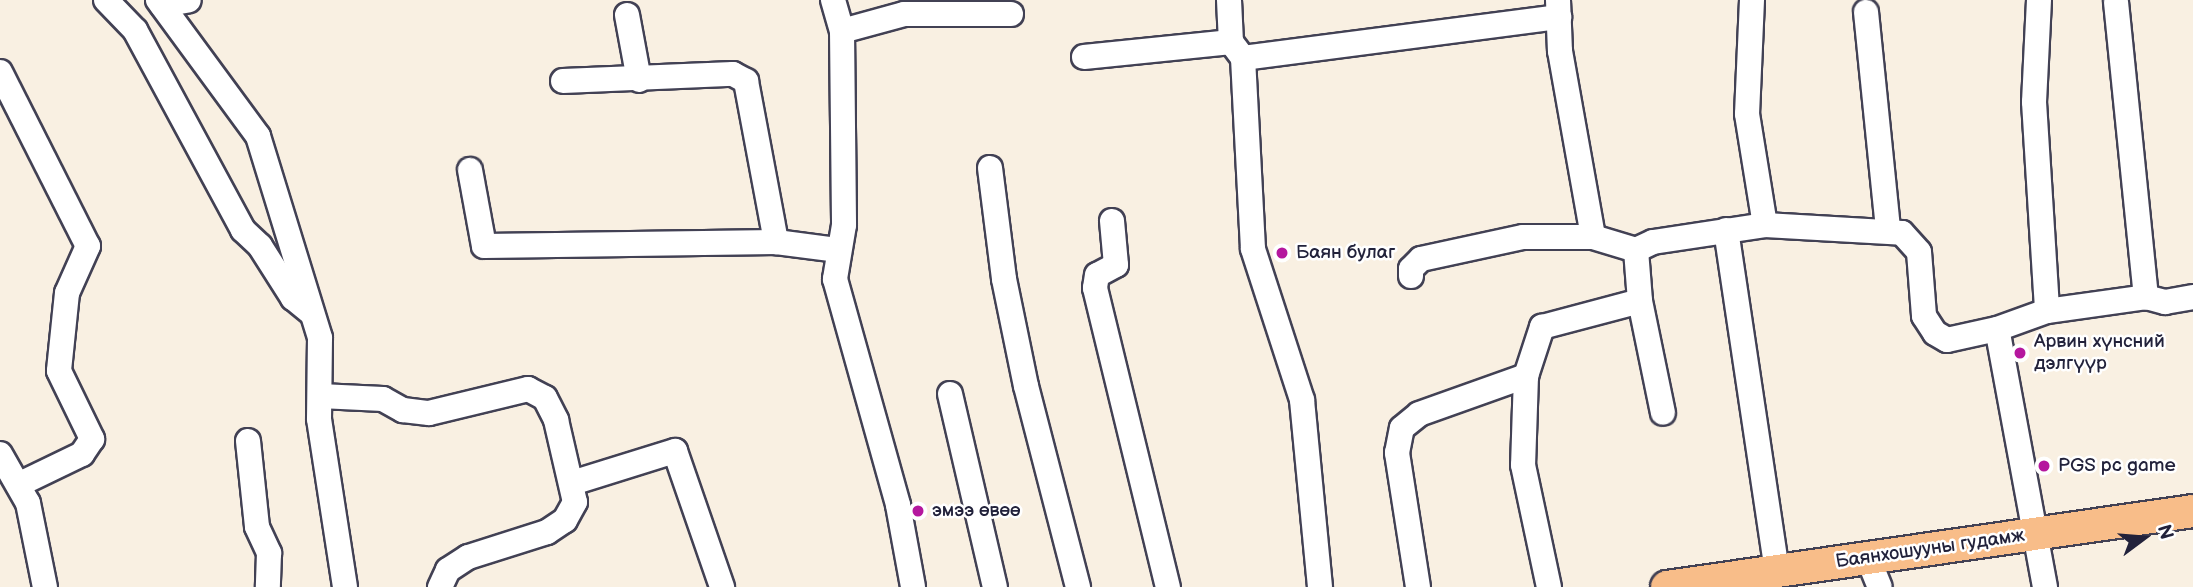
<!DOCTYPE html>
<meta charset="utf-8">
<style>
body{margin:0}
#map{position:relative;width:2193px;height:587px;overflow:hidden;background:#f9f0e2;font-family:"Balsamiq Sans",sans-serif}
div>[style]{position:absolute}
.roads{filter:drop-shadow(2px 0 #424154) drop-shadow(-2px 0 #424154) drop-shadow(0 2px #424154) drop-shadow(0 -2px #424154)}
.minor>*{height:24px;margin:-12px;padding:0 12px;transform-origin:12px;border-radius:12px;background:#fff}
.major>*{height:32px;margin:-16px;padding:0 16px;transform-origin:16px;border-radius:16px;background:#f8bd89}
.dots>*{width:19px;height:19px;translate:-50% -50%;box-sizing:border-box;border:4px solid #fff;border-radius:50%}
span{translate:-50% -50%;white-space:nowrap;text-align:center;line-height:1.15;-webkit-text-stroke:5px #fff;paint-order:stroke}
.poi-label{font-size:19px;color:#22223b}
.left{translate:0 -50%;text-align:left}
.street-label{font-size:19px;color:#22223b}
.north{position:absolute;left:2109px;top:503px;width:70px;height:70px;-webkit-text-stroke:5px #fff;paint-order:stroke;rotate:74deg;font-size:19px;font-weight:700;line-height:28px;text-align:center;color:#22223b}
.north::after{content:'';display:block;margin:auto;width:24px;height:32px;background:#22223b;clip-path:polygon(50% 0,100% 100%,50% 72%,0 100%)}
</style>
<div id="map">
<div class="roads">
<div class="minor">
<i style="left:106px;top:0;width:42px;rotate:46deg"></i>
<i style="left:135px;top:30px;width:227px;rotate:61.6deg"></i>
<i style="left:243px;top:230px;width:23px;rotate:43deg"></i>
<i style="left:260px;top:246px;width:62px;rotate:57.6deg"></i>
<i style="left:293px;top:298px;width:22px;rotate:39deg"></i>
<i style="left:158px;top:0;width:169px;rotate:53.7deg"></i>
<i style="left:258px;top:136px;width:211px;rotate:72.9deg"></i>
<i style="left:320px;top:338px;width:81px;rotate:90.7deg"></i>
<i style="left:319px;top:419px;width:170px;rotate:81.2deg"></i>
<i style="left:833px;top:0;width:32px;rotate:74deg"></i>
<i style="left:842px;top:31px;width:194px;rotate:89.4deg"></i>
<i style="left:844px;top:225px;width:55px;rotate:99.5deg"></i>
<i style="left:835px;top:279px;width:235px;rotate:74.4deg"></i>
<i style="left:898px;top:505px;width:83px;rotate:79.6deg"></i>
<i style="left:1229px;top:0;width:42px;rotate:87.3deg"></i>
<i style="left:1231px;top:42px;width:20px;rotate:53deg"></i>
<i style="left:1243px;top:58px;width:191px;rotate:87deg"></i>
<i style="left:1253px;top:249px;width:159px;rotate:72deg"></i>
<i style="left:1302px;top:400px;width:188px;rotate:84.5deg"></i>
<i style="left:1558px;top:0;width:51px;rotate:87.8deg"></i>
<i style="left:1560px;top:51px;width:189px;rotate:79.9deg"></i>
<i style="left:1752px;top:0;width:114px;rotate:92.5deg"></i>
<i style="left:1747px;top:114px;width:112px;rotate:80.8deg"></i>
<i style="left:2039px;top:0;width:102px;rotate:92.8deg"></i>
<i style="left:2034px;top:102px;width:209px;rotate:86.4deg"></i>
<i style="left:2116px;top:2px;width:297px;rotate:84.2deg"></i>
<i style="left:162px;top:5px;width:27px;rotate:-10deg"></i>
<i style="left:1866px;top:12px;width:219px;rotate:84.2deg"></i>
<i style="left:627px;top:15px;width:66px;rotate:79.5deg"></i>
<i style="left:842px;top:31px;width:64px;rotate:-15.3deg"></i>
<i style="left:904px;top:14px;width:107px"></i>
<i style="left:1084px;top:57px;width:148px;rotate:-5.8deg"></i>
<i style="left:1243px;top:58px;width:319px;rotate:-7.4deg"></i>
<i style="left:0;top:72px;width:195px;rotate:63.2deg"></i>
<i style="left:88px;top:246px;width:51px;rotate:114.1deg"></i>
<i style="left:67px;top:293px;width:78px;rotate:95.9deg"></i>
<i style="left:59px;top:371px;width:76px;rotate:64.1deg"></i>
<i style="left:92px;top:439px;width:18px;rotate:124deg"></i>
<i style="left:82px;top:454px;width:69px;rotate:154.2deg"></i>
<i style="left:563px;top:81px;width:170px;rotate:-2.4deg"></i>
<i style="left:733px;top:74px;width:15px;rotate:28deg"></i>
<i style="left:746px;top:81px;width:164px;rotate:79.4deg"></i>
<i style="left:990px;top:168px;width:112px;rotate:82.8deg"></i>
<i style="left:1004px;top:279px;width:109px;rotate:78.4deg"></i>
<i style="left:1026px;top:386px;width:208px;rotate:75.5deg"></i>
<i style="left:470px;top:170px;width:77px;rotate:79.6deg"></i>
<i style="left:484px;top:246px;width:292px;rotate:-0.8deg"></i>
<i style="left:776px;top:242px;width:63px;rotate:7.4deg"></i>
<i style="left:1112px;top:221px;width:44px;rotate:84.8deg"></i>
<i style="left:1116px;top:265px;width:21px;rotate:152deg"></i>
<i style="left:1097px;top:275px;width:13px;rotate:99deg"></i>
<i style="left:1095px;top:288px;width:308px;rotate:76.3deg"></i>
<i style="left:1726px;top:230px;width:345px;rotate:81.5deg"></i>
<i style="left:1411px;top:276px;width:7px;rotate:-90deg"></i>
<i style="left:1411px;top:269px;width:14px;rotate:-45deg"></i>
<i style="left:1421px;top:259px;width:104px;rotate:-12.2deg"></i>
<i style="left:1523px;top:237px;width:70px"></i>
<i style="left:1593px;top:237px;width:45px;rotate:16.8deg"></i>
<i style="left:1640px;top:301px;width:114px;rotate:78.4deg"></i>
<i style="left:1526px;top:376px;width:89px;rotate:91.9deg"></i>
<i style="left:1523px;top:465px;width:125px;rotate:78deg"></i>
<i style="left:950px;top:394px;width:198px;rotate:76.9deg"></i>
<i style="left:320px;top:396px;width:63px;rotate:2.7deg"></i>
<i style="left:383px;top:399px;width:23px;rotate:29deg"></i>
<i style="left:403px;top:410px;width:26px;rotate:7deg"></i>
<i style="left:429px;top:413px;width:102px;rotate:-13.6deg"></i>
<i style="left:528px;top:389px;width:19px;rotate:28deg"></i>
<i style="left:545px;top:398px;width:25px;rotate:63deg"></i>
<i style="left:556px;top:420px;width:84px;rotate:77deg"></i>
<i style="left:575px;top:502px;width:21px;rotate:119deg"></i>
<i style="left:565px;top:520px;width:22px;rotate:146deg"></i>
<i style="left:547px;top:532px;width:83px;rotate:162.4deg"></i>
<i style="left:468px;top:557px;width:24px;rotate:147deg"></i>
<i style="left:448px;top:570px;width:19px;rotate:115deg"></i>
<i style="left:248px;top:441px;width:86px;rotate:84deg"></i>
<i style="left:257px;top:527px;width:29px;rotate:65deg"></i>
<i style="left:269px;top:553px;width:34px;rotate:92deg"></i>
<i style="left:0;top:454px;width:56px;rotate:60.3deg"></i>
<i style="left:28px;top:503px;width:86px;rotate:78.6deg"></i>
<i style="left:572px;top:483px;width:108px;rotate:-17.3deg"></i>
<i style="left:675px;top:451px;width:144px;rotate:70.9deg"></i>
<i style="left:1868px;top:558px;width:31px;rotate:68deg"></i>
<i style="left:1418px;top:587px;width:136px;rotate:-98.9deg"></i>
<i style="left:1397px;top:453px;width:25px;rotate:-79deg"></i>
<i style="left:1402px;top:428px;width:22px;rotate:-39deg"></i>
<i style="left:1419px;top:414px;width:114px;rotate:-19.6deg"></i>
<i style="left:1526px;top:376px;width:52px;rotate:-71.9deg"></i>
<i style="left:1542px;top:327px;width:101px;rotate:-14.9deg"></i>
<i style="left:1640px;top:301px;width:51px;rotate:-94.5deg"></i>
<i style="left:1636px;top:250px;width:19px;rotate:-25deg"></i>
<i style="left:1653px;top:242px;width:113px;rotate:-8.6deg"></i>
<i style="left:1765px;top:225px;width:137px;rotate:3.3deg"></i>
<i style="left:1902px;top:233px;width:25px;rotate:48deg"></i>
<i style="left:1919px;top:252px;width:64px;rotate:85.5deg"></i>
<i style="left:1924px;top:316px;width:20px;rotate:57deg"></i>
<i style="left:1935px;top:333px;width:14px;rotate:30deg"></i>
<i style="left:1947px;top:340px;width:51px;rotate:-12.4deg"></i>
<i style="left:2045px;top:587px;width:262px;rotate:-100.5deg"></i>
<i style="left:1997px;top:329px;width:53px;rotate:-19.8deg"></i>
<i style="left:2047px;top:311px;width:100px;rotate:-8deg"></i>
<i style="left:2146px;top:297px;width:20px;rotate:15deg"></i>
<i style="left:2165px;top:302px;width:28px;rotate:-10deg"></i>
</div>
<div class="major">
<i style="left:1667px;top:587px;width:531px;rotate:-8.22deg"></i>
</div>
</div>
<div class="dots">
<i style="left:1282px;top:253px;background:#b5179e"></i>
<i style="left:2020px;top:353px;background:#b5179e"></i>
<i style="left:2044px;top:466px;background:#b5179e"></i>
<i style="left:918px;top:511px;background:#b5179e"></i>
</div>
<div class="poi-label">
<span class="left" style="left:1296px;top:253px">Баян булаг</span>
<span class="left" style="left:2034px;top:353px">Арвин хүнсний<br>дэлгүүр</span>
<span class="left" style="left:2058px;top:466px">PGS pc game</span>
<span class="left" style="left:932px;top:511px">эмээ өвөө</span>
</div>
<div class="street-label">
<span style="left:1930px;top:549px;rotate:-8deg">Баянхошууны гудамж</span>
</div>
<div class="north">N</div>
</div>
